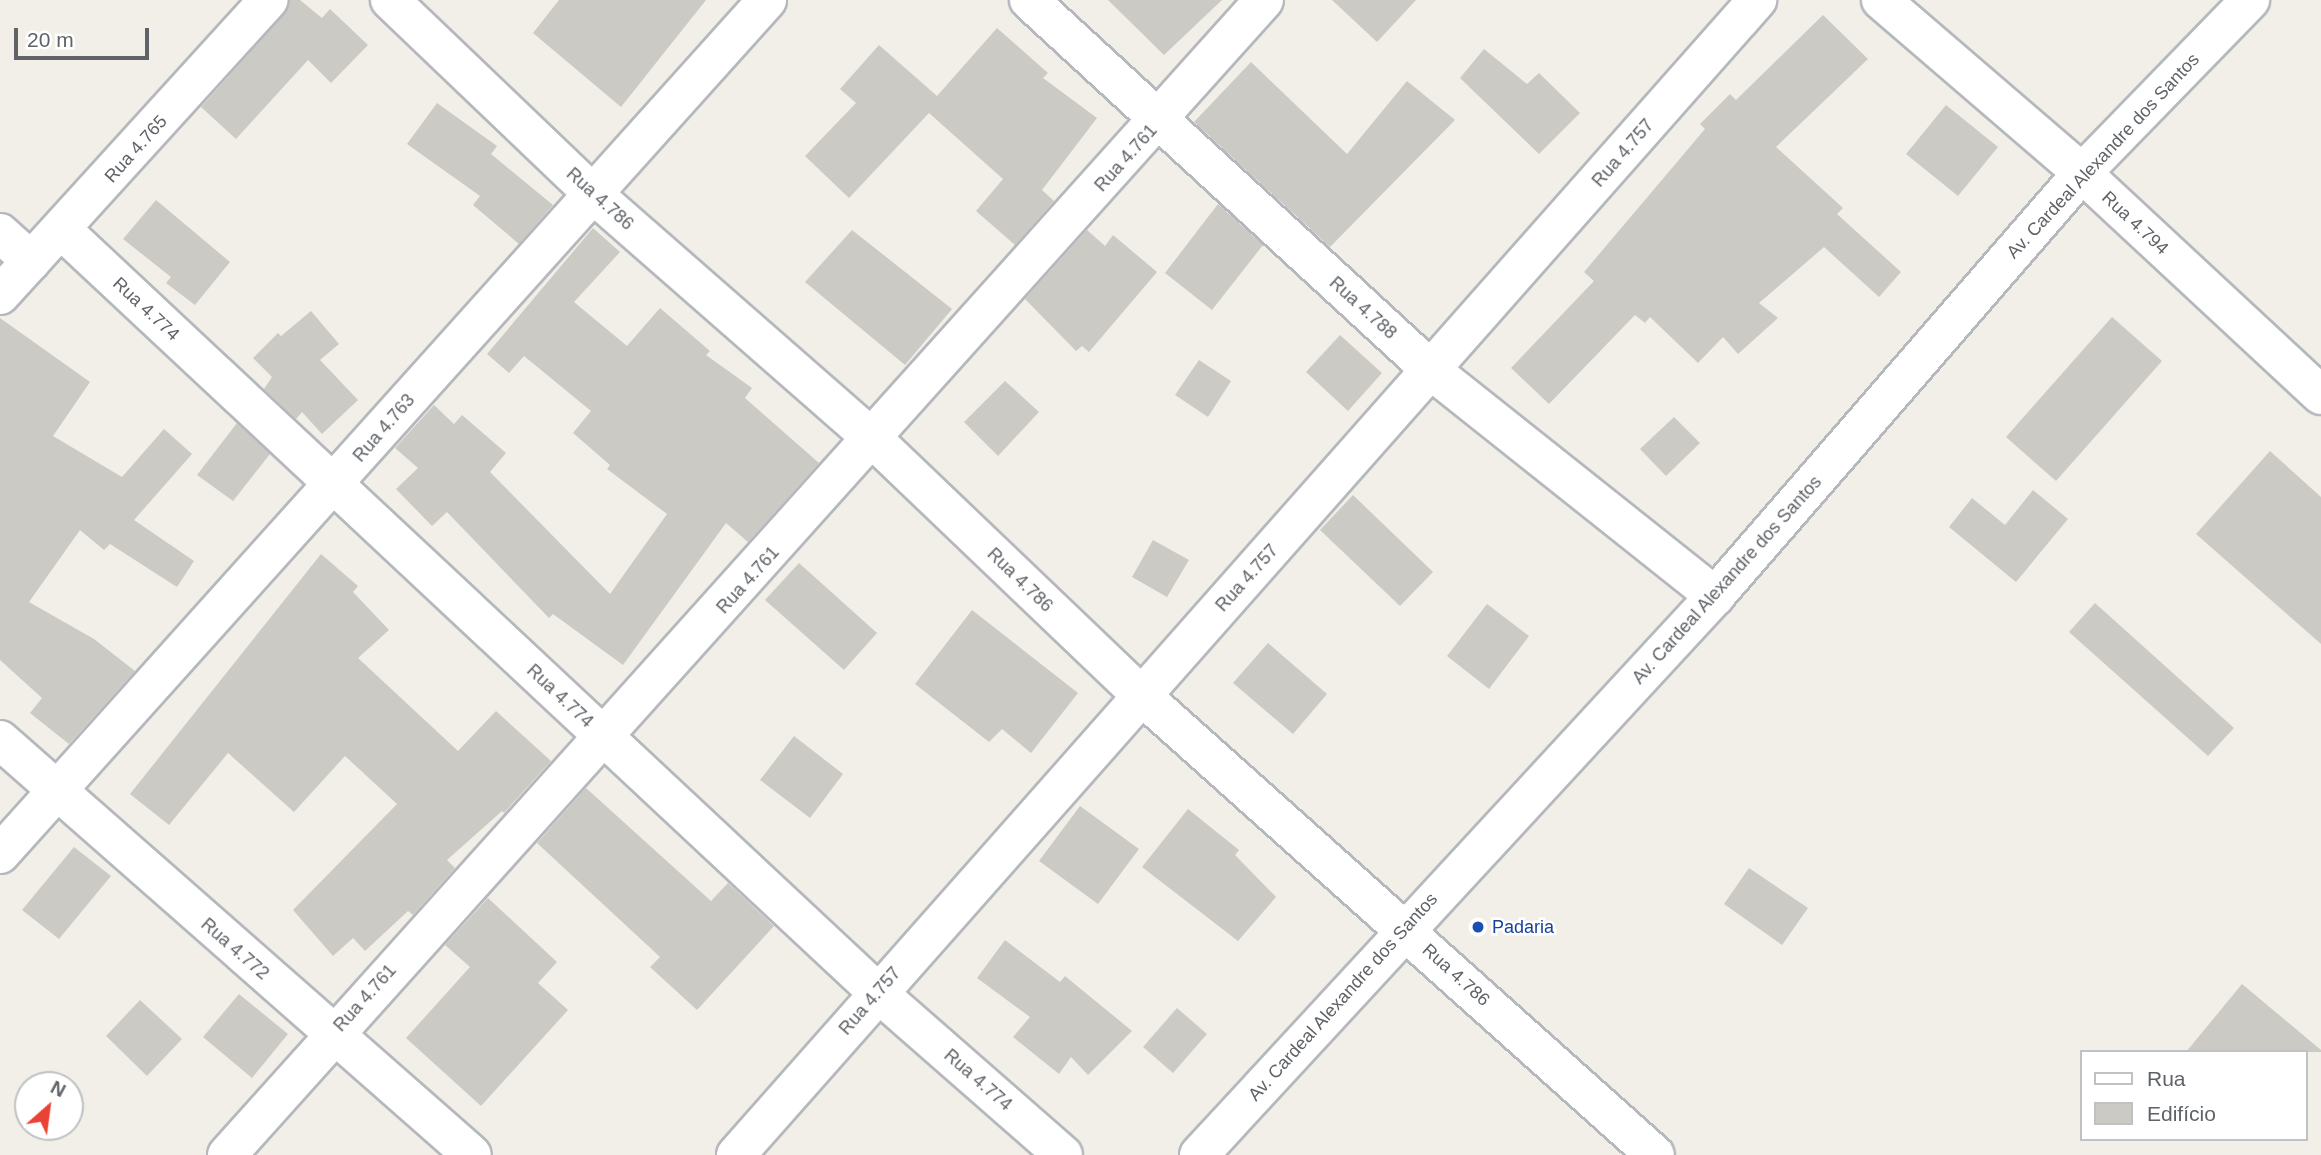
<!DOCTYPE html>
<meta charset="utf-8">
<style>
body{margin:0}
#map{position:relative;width:2321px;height:1155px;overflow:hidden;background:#f1efe8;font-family:Helvetica,sans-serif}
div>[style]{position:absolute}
.building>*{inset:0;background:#cccac5}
.roads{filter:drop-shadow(2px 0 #b5b8bc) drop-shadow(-2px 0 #b5b8bc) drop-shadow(0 2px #b5b8bc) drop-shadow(0 -2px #b5b8bc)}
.street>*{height:38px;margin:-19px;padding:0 19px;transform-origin:19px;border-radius:19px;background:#fff}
.secondary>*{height:38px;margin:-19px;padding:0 19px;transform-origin:19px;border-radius:19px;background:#fff}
.dots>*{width:19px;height:19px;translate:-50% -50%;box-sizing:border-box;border:4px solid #fff;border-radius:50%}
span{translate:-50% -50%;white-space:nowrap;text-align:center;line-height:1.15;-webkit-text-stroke:5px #fff;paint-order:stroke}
.street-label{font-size:18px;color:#5f6368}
.transit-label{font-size:18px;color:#164399}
.left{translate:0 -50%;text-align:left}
.legend{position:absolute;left:2080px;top:1050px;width:228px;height:91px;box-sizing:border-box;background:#fff;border:2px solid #bfc1c3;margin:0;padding:9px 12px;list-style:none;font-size:21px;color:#5f6368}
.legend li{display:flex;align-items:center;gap:14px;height:35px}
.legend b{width:35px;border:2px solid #bfc1c3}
.north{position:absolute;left:14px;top:1071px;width:70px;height:70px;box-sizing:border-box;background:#fff;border:2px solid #bfc1c3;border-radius:50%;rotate:28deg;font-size:19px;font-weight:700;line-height:28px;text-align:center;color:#5f6368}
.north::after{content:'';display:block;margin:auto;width:24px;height:32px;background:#ea4335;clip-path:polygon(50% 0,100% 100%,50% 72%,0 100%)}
.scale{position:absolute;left:14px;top:28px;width:135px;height:32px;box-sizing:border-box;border:4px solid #5f6368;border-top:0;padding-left:9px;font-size:21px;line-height:24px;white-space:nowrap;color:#5f6368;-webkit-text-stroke:5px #fff;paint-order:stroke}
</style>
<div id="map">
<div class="building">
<i style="clip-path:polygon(289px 0,300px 0,322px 18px,330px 9px,368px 45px,331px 83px,308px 60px,236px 139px,201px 107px,284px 15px)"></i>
<i style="clip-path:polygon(559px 0,706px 0,621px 107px,533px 33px)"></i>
<i style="clip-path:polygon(1108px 0,1222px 0,1164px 55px)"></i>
<i style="clip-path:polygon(1332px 0,1416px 0,1377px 42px)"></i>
<i style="clip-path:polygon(1823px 15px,1868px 59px,1776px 147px,1843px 208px,1837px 214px,1901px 272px,1879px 297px,1824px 247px,1759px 303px,1778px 318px,1738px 354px,1723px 337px,1698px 363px,1650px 317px,1645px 323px,1635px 315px,1549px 404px,1511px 368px,1594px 281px,1584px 272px,1705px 129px,1700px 124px,1730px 94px,1736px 100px)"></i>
<i style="clip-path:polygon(997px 28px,1048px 73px,1043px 78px,1097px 118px,1042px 190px,1054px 201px,1015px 245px,976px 211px,1003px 179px,929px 113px,849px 198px,805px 156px,856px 103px,840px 89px,879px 45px,937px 96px)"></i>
<i style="clip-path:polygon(1484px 49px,1527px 84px,1539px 73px,1580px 113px,1539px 154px,1460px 78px)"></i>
<i style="clip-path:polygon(1251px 62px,1347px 154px,1407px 81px,1455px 120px,1330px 247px,1194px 122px)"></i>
<i style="clip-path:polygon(437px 103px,497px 146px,491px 154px,553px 205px,519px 244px,473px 205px,480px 196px,407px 144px)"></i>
<i style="clip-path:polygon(1946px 105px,1998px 147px,1958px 196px,1906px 154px)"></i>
<i style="clip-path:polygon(156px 200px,230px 262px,195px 305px,166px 283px,171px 277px,123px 239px)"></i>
<i style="clip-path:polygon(1218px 204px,1263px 245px,1212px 310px,1165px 273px)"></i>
<i style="clip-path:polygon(593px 228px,620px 252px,574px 302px,627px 346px,660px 308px,710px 351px,706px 355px,752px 388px,745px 398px,819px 463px,748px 542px,726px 523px,623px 665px,553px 614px,549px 618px,447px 512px,432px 526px,396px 489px,418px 468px,395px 448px,434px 405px,454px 424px,462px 415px,506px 453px,490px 472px,610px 594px,667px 514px,607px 469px,610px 465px,573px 433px,591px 411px,524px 356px,509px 373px,487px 354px)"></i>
<i style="clip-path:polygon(852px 230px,952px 309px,905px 365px,805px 282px)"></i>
<i style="clip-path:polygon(1087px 230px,1105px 246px,1113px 235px,1157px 272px,1089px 352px,1082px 346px,1076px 351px,1025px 299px)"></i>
<i style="clip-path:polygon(311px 311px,339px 344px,320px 360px,358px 400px,322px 434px,302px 412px,296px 419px,264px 389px,272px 377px,253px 358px,278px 333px,281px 336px)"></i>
<i style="clip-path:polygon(2112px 317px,2162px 361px,2056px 481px,2006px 437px)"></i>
<i style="clip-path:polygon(0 318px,90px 382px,53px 436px,122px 477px,164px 429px,192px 454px,134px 520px,194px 561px,177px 587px,110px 544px,104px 550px,80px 530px,29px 602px,94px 639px,135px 671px,69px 744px,30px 713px,42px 698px,0 660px)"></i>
<i style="clip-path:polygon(1340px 335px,1382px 373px,1348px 411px,1306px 372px)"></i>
<i style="clip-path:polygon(1199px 360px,1231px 381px,1208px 417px,1175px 395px)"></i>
<i style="clip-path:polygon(1005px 381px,1039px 412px,998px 456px,964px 422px)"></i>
<i style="clip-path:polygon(1674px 417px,1700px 443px,1666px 476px,1640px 449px)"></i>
<i style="clip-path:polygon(237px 423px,270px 454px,233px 501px,197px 475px)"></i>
<i style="clip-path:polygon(2270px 451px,2321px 497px,2321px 644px,2196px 534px)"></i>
<i style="clip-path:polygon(2033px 490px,2068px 519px,2016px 582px,1949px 527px,1972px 498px,2005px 525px)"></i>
<i style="clip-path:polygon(1353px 495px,1433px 572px,1400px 606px,1320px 530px)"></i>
<i style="clip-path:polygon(1153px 540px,1189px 560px,1167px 597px,1132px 577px)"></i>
<i style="clip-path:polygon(321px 554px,358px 586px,353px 592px,389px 630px,358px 658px,458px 751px,496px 711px,551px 761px,504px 813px,502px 811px,447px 860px,455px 868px,413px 915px,408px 911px,365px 951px,353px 938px,333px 956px,293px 910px,397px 804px,345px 756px,294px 812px,228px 753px,169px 825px,130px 794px)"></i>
<i style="clip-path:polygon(799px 563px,877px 633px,844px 670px,765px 600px)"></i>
<i style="clip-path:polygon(2095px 603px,2234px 728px,2208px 756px,2069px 632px)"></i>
<i style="clip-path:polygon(1487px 604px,1529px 636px,1489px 689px,1447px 656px)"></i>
<i style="clip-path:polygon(972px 610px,1078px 693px,1031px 753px,1002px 729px,989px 742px,915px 684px)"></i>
<i style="clip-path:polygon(1268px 643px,1327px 694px,1293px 734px,1233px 683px)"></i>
<i style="clip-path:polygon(794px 736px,843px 774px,810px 818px,760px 780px)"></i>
<i style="clip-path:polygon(586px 788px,711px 901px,728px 883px,774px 926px,697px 1010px,650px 967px,660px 957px,537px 843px)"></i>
<i style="clip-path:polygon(1080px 806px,1139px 849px,1098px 904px,1039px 861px)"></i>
<i style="clip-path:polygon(1188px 809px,1239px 850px,1235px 855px,1276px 897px,1238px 941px,1142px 867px)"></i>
<i style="clip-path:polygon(74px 847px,111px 876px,59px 939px,22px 910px)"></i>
<i style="clip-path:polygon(1749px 868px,1808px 908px,1782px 945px,1724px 904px)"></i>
<i style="clip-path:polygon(488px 898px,557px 962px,538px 983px,568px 1010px,481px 1106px,406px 1038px,470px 967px,445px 945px)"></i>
<i style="clip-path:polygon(1005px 940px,1060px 982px,1065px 976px,1132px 1031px,1088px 1075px,1071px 1057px,1059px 1074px,1013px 1037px,1030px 1017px,977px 978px)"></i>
<i style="clip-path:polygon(2242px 984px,2321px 1050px,2321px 1052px,2186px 1052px)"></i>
<i style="clip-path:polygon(239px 994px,288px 1034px,252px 1078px,203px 1037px)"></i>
<i style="clip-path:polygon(140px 1000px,182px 1039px,147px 1076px,106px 1036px)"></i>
<i style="clip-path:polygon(1177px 1008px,1207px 1034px,1173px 1073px,1143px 1047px)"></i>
</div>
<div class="roads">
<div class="street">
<i style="left:390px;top:0;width:279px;rotate:43.7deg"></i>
<i style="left:592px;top:193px;width:373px;rotate:41.2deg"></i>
<i style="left:873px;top:439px;width:372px;rotate:43.7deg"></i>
<i style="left:1142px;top:696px;width:688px;rotate:41.82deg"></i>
<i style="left:1029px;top:0;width:548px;rotate:42.63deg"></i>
<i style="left:1432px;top:371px;width:362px;rotate:38.5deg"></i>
<i style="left:1881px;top:0;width:265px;rotate:40.7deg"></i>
<i style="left:2082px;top:173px;width:326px;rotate:42.9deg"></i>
<i style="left:63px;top:231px;width:1114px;rotate:43.07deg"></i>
<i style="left:877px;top:992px;width:247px;rotate:41.2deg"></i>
<i style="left:0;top:233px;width:42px;rotate:42.1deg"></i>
<i style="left:0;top:295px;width:399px;rotate:-47.7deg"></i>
<i style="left:0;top:740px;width:628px;rotate:41.32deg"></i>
<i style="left:0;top:854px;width:1148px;rotate:-48.07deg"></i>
<i style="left:227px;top:1155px;width:1552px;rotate:-48.08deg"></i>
<i style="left:736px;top:1155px;width:1542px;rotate:-48.52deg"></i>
</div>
<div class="secondary">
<i style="left:1199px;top:1155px;width:761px;rotate:-47.29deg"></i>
<i style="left:1715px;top:596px;width:560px;rotate:-49.05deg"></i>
<i style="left:2082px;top:173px;width:241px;rotate:-45.8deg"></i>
</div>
</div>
<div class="dots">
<i style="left:1478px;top:927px;background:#1a4fb4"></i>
</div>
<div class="street-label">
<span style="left:136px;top:149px;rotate:-48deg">Rua 4.765</span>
<span style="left:1623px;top:153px;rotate:-49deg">Rua 4.757</span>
<span style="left:2103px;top:156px;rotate:-47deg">Av. Cardeal Alexandre dos Santos</span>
<span style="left:1126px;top:158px;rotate:-48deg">Rua 4.761</span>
<span style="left:600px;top:199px;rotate:42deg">Rua 4.786</span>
<span style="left:2135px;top:223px;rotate:43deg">Rua 4.794</span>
<span style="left:1363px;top:308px;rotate:42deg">Rua 4.788</span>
<span style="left:146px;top:309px;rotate:43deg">Rua 4.774</span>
<span style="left:384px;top:428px;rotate:-49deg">Rua 4.763</span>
<span style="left:1247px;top:578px;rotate:-48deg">Rua 4.757</span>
<span style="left:748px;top:580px;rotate:-48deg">Rua 4.761</span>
<span style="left:1020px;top:580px;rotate:44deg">Rua 4.786</span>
<span style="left:1727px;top:580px;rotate:-48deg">Av. Cardeal Alexandre dos Santos</span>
<span style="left:560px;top:696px;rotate:43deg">Rua 4.774</span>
<span style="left:235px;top:949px;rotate:41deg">Rua 4.772</span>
<span style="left:1456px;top:975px;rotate:42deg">Rua 4.786</span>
<span style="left:1343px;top:997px;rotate:-48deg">Av. Cardeal Alexandre dos Santos</span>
<span style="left:365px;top:998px;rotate:-48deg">Rua 4.761</span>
<span style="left:870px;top:1001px;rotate:-49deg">Rua 4.757</span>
<span style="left:978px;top:1080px;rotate:41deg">Rua 4.774</span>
</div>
<div class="transit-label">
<span class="left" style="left:1492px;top:927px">Padaria</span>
</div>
<ul class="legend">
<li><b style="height:9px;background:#fff"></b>Rua</li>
<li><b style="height:19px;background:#cccac5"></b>Edifício</li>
</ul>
<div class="north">N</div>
<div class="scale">20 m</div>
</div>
